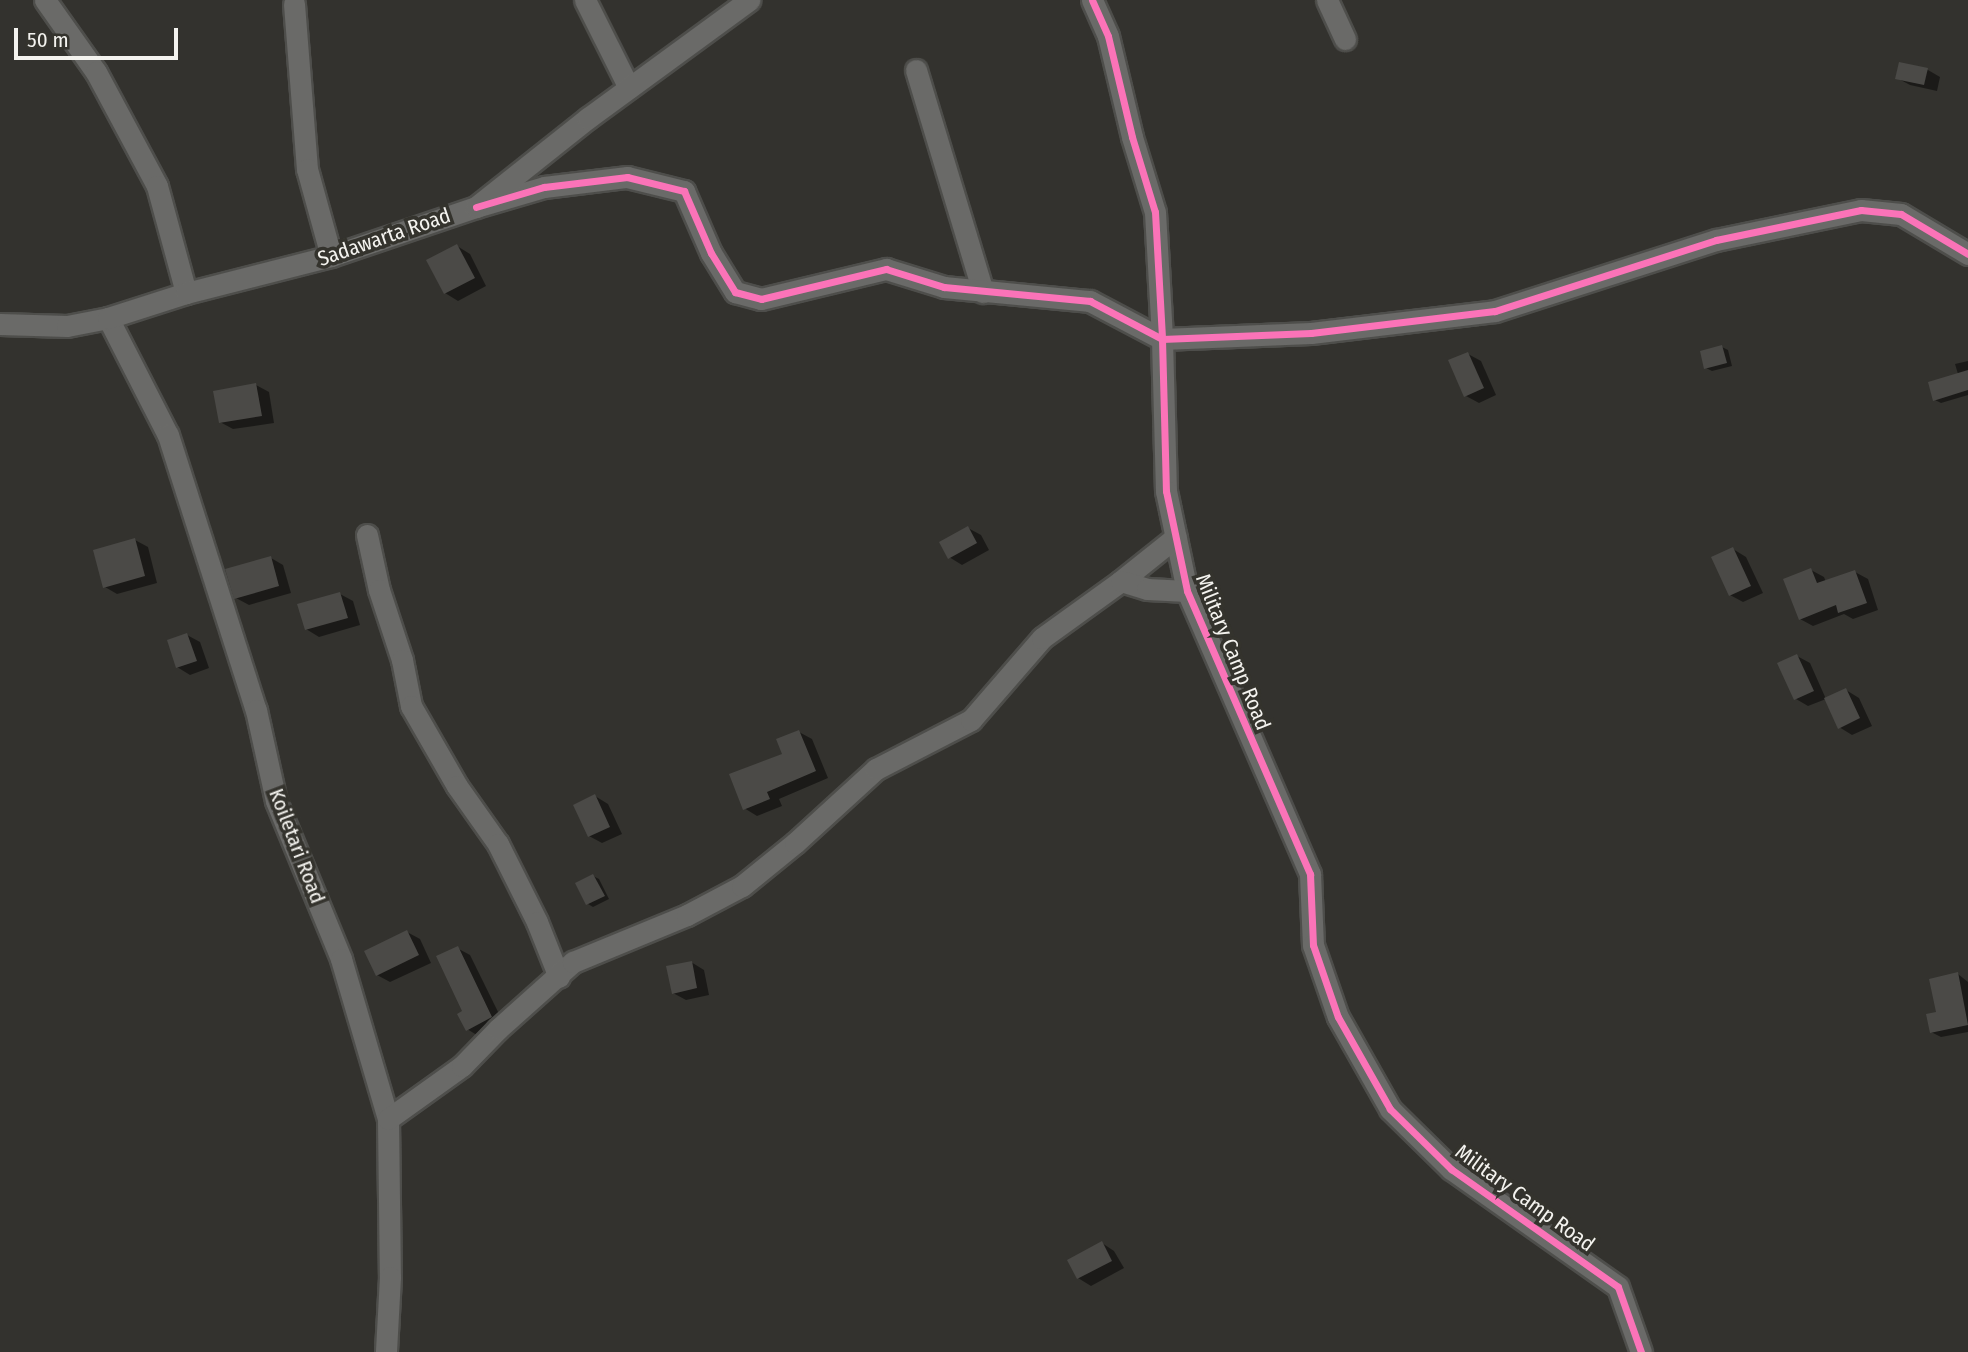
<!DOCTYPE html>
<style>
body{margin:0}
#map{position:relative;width:1968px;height:1352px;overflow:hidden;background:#33322e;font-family:"Fira Sans Condensed",sans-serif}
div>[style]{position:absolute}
.shadow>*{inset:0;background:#0007}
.building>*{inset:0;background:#4b4a47}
.roads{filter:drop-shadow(2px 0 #4e4e4b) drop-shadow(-2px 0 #4e4e4b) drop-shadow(0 2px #4e4e4b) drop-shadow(0 -2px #4e4e4b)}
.minor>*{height:21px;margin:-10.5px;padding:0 10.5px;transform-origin:10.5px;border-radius:10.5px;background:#6a6a68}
.cycleway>*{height:7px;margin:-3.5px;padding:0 3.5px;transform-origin:3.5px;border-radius:3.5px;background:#fb73b8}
span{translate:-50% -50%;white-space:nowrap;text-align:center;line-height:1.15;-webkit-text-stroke:7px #34332d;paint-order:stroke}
.street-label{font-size:21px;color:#f4f3ef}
.scale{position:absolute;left:14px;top:28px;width:164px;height:32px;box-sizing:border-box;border:4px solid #f4f3ef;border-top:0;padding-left:9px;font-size:21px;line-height:24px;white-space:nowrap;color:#f4f3ef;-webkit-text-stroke:5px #34332d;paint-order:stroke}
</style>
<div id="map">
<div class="shadow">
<i style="clip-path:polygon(1928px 70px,1940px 77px,1937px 91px,1910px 85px,1897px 78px)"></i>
<i style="clip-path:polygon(457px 246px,470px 254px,486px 286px,458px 301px,445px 293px)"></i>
<i style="clip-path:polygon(1722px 347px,1728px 350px,1732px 366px,1712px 371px,1706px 368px)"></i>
<i style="clip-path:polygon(1468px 354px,1481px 361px,1496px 395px,1479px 403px,1466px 396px)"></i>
<i style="clip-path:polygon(1968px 361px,1968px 395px,1941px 403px,1935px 400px,1958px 374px,1955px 364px)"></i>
<i style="clip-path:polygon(256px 385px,269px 392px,274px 423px,233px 429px,220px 422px)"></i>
<i style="clip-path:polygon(968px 528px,981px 535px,989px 550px,962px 565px,949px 557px)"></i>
<i style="clip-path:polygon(135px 540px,148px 547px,157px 583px,117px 594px,105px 587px)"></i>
<i style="clip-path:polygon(1733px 549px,1746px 557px,1763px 593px,1743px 602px,1730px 595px)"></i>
<i style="clip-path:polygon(271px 558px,283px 565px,291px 593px,249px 605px,236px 598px)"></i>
<i style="clip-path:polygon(1811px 570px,1824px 577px,1826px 582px,1855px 572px,1868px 579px,1878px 610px,1853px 619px,1844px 614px,1813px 626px,1800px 619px)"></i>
<i style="clip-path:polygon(340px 594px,353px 601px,360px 625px,319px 637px,306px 629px)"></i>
<i style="clip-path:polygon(187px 635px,200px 642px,209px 668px,190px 675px,177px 667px)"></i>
<i style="clip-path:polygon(1797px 656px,1810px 663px,1826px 699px,1846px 690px,1859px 698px,1872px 726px,1852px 735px,1839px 727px,1826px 699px,1808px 706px,1796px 699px)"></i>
<i style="clip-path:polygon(799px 732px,812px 739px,828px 778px,779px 799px,782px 806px,757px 816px,744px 808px)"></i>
<i style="clip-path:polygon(595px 796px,608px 804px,622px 834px,602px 843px,589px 836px)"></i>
<i style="clip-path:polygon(593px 876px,599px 879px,609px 899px,593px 907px,588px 904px)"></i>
<i style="clip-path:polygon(407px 932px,420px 939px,431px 963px,390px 982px,377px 975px)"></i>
<i style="clip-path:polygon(457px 948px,470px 955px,504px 1024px,480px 1037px,467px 1029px)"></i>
<i style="clip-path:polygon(691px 962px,704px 970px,709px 995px,686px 1000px,673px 993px)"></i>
<i style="clip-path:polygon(1958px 974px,1968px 982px,1968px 1032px,1941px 1037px,1931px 1032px)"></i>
<i style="clip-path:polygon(1102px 1243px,1114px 1251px,1124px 1268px,1091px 1286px,1078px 1278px)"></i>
</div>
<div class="building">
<i style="clip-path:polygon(1899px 62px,1928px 68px,1924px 85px,1895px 79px)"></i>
<i style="clip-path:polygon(457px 244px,475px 278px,444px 294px,426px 260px)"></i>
<i style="clip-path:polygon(1722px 345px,1727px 363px,1704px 369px,1700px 351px)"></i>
<i style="clip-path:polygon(1468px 352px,1484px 388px,1464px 397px,1448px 360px)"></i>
<i style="clip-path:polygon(1968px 370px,1968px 390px,1933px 401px,1928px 382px)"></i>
<i style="clip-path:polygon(256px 383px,262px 416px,219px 423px,213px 391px)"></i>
<i style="clip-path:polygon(968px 526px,977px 543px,948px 559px,939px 542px)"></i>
<i style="clip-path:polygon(135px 538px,145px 576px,103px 588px,93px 550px)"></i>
<i style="clip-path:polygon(1733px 547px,1751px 586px,1729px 596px,1711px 557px)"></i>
<i style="clip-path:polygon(271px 556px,279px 586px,234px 599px,225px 569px)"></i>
<i style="clip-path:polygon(1811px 568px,1817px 583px,1855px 570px,1867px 603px,1838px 613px,1836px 605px,1799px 620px,1783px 579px)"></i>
<i style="clip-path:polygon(340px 592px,348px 618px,305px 630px,297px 604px)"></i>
<i style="clip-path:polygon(187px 633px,197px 661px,176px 668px,167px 640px)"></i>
<i style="clip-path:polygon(1797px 654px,1814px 691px,1794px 700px,1777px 663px)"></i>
<i style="clip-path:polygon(1846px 688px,1860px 718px,1838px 729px,1824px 698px)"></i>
<i style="clip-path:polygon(799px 730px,816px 771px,767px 792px,770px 799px,743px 810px,729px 774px,782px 754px,776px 739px)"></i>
<i style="clip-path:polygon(595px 794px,610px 827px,588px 837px,573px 805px)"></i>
<i style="clip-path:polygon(593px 874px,605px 896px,586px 905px,575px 883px)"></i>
<i style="clip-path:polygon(407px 930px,419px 955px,376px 976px,364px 951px)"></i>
<i style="clip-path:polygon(458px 946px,492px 1017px,466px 1031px,457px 1014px,462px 1011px,436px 956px)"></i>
<i style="clip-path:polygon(692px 961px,697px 988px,672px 994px,666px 966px)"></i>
<i style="clip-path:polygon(1958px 972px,1968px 1025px,1930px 1033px,1926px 1014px,1936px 1012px,1929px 979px)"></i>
<i style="clip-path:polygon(1102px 1241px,1112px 1261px,1077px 1279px,1067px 1260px)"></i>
</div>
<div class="roads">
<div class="minor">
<i style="left:45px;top:0;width:88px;rotate:54.7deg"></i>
<i style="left:96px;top:72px;width:129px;rotate:61.8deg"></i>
<i style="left:157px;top:186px;width:111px;rotate:74.8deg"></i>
<i style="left:585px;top:0;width:98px;rotate:63.4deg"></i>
<i style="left:1092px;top:0;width:39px;rotate:66deg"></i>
<i style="left:1108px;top:36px;width:104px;rotate:76.6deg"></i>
<i style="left:1132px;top:137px;width:78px;rotate:73deg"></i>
<i style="left:1155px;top:212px;width:127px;rotate:86.8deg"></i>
<i style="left:1162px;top:339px;width:149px;rotate:-2.3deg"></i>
<i style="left:1311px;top:333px;width:185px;rotate:-6.8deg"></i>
<i style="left:1495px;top:311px;width:232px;rotate:-17.8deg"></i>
<i style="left:1716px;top:240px;width:148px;rotate:-11.7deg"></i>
<i style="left:1861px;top:210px;width:40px;rotate:5.7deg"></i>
<i style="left:1901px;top:214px;width:78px;rotate:30.8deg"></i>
<i style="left:1327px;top:0;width:43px;rotate:65.2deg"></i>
<i style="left:294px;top:4px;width:166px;rotate:85.5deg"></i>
<i style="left:307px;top:169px;width:90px;rotate:74.6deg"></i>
<i style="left:916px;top:70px;width:232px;rotate:73.2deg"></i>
<i style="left:476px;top:207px;width:71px;rotate:-16.4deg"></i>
<i style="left:544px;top:187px;width:84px;rotate:-6.9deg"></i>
<i style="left:627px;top:177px;width:59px;rotate:13.8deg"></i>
<i style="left:684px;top:191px;width:68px;rotate:66.5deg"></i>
<i style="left:711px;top:253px;width:46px;rotate:58.4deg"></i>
<i style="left:735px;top:292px;width:27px;rotate:15deg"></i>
<i style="left:761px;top:299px;width:129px;rotate:-13.5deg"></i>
<i style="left:886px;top:269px;width:61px;rotate:17.2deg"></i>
<i style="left:944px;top:287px;width:147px;rotate:5.5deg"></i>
<i style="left:1090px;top:301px;width:81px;rotate:27.8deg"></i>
<i style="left:1162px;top:339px;width:152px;rotate:88.5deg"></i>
<i style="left:1166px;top:491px;width:102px;rotate:78.1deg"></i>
<i style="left:1187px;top:591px;width:309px;rotate:66.5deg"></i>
<i style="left:1310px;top:874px;width:71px;rotate:87.6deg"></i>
<i style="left:1313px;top:945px;width:76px;rotate:70.9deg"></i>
<i style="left:1338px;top:1017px;width:106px;rotate:60.5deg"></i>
<i style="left:1390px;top:1109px;width:86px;rotate:44.5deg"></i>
<i style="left:1451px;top:1169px;width:204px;rotate:35.2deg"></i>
<i style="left:1618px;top:1287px;width:69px;rotate:70.5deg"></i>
<i style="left:108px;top:318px;width:131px;rotate:62.9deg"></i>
<i style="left:168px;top:435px;width:289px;rotate:72.3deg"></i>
<i style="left:256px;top:710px;width:93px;rotate:77.6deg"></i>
<i style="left:276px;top:801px;width:171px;rotate:67.6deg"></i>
<i style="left:341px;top:959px;width:167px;rotate:73.6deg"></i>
<i style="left:388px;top:1119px;width:158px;rotate:89.3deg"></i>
<i style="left:390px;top:1277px;width:75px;rotate:93.1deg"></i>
<i style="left:0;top:324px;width:67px;rotate:1.7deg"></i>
<i style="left:67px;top:326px;width:42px;rotate:-11deg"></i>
<i style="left:108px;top:318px;width:82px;rotate:-17.8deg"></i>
<i style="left:186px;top:293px;width:150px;rotate:-14.3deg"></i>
<i style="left:331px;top:256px;width:153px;rotate:-18.7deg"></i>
<i style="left:476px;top:207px;width:143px;rotate:-38.5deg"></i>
<i style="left:588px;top:118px;width:200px;rotate:-36.2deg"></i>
<i style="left:367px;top:535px;width:56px;rotate:77.7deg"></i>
<i style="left:379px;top:590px;width:74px;rotate:71.8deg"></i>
<i style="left:402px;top:660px;width:47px;rotate:78.9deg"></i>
<i style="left:411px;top:706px;width:92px;rotate:60.1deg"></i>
<i style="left:457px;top:786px;width:71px;rotate:54.7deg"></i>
<i style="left:498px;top:844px;width:87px;rotate:63.4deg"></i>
<i style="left:537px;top:922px;width:59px;rotate:68.2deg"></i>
<i style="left:1121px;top:581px;width:70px;rotate:-38.7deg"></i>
<i style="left:388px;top:1119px;width:91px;rotate:-35.6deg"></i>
<i style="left:462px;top:1066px;width:52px;rotate:-45.8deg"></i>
<i style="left:498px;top:1029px;width:101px;rotate:-41.8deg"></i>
<i style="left:573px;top:962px;width:123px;rotate:-22.4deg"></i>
<i style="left:687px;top:915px;width:62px;rotate:-27.8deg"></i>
<i style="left:742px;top:886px;width:68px;rotate:-39.1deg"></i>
<i style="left:795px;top:843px;width:110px;rotate:-42.4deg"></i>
<i style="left:876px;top:769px;width:107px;rotate:-27.3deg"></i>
<i style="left:971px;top:720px;width:108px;rotate:-49.1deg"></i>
<i style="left:1042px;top:638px;width:97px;rotate:-35.8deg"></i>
<i style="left:1121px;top:581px;width:27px;rotate:17deg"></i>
<i style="left:1147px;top:589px;width:40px;rotate:2.9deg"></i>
</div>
</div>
<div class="cycleway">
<i style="left:1092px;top:0;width:39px;rotate:66deg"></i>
<i style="left:1108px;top:36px;width:104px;rotate:76.6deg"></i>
<i style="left:1132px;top:137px;width:78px;rotate:73deg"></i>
<i style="left:1155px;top:212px;width:127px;rotate:86.8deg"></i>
<i style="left:1162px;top:339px;width:149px;rotate:-2.3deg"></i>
<i style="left:1311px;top:333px;width:185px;rotate:-6.8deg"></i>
<i style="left:1495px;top:311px;width:232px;rotate:-17.8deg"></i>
<i style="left:1716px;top:240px;width:148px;rotate:-11.7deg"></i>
<i style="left:1861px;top:210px;width:40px;rotate:5.7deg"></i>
<i style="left:1901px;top:214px;width:78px;rotate:30.8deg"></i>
<i style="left:476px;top:207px;width:71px;rotate:-16.4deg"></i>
<i style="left:544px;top:187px;width:84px;rotate:-6.9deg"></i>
<i style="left:627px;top:177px;width:59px;rotate:13.8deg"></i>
<i style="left:684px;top:191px;width:68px;rotate:66.5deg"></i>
<i style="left:711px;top:253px;width:46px;rotate:58.4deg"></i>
<i style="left:735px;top:292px;width:27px;rotate:15deg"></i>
<i style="left:761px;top:299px;width:129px;rotate:-13.5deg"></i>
<i style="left:886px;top:269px;width:61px;rotate:17.2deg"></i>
<i style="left:944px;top:287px;width:147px;rotate:5.5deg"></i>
<i style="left:1090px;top:301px;width:81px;rotate:27.8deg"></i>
<i style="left:1162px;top:339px;width:152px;rotate:88.5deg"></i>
<i style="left:1166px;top:491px;width:102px;rotate:78.1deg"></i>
<i style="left:1187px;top:591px;width:309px;rotate:66.5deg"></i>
<i style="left:1310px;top:874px;width:71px;rotate:87.6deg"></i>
<i style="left:1313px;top:945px;width:76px;rotate:70.9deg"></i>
<i style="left:1338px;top:1017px;width:106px;rotate:60.5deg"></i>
<i style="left:1390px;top:1109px;width:86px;rotate:44.5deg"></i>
<i style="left:1451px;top:1169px;width:204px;rotate:35.2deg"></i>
<i style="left:1618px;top:1287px;width:69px;rotate:70.5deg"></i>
</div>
<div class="street-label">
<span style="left:384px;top:237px;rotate:-19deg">Sadawarta Road</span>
<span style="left:1233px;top:652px;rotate:68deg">Military Camp Road</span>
<span style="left:297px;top:846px;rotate:69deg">Koiletari Road</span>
<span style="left:1525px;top:1198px;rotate:36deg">Military Camp Road</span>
</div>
<div class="scale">50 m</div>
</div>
